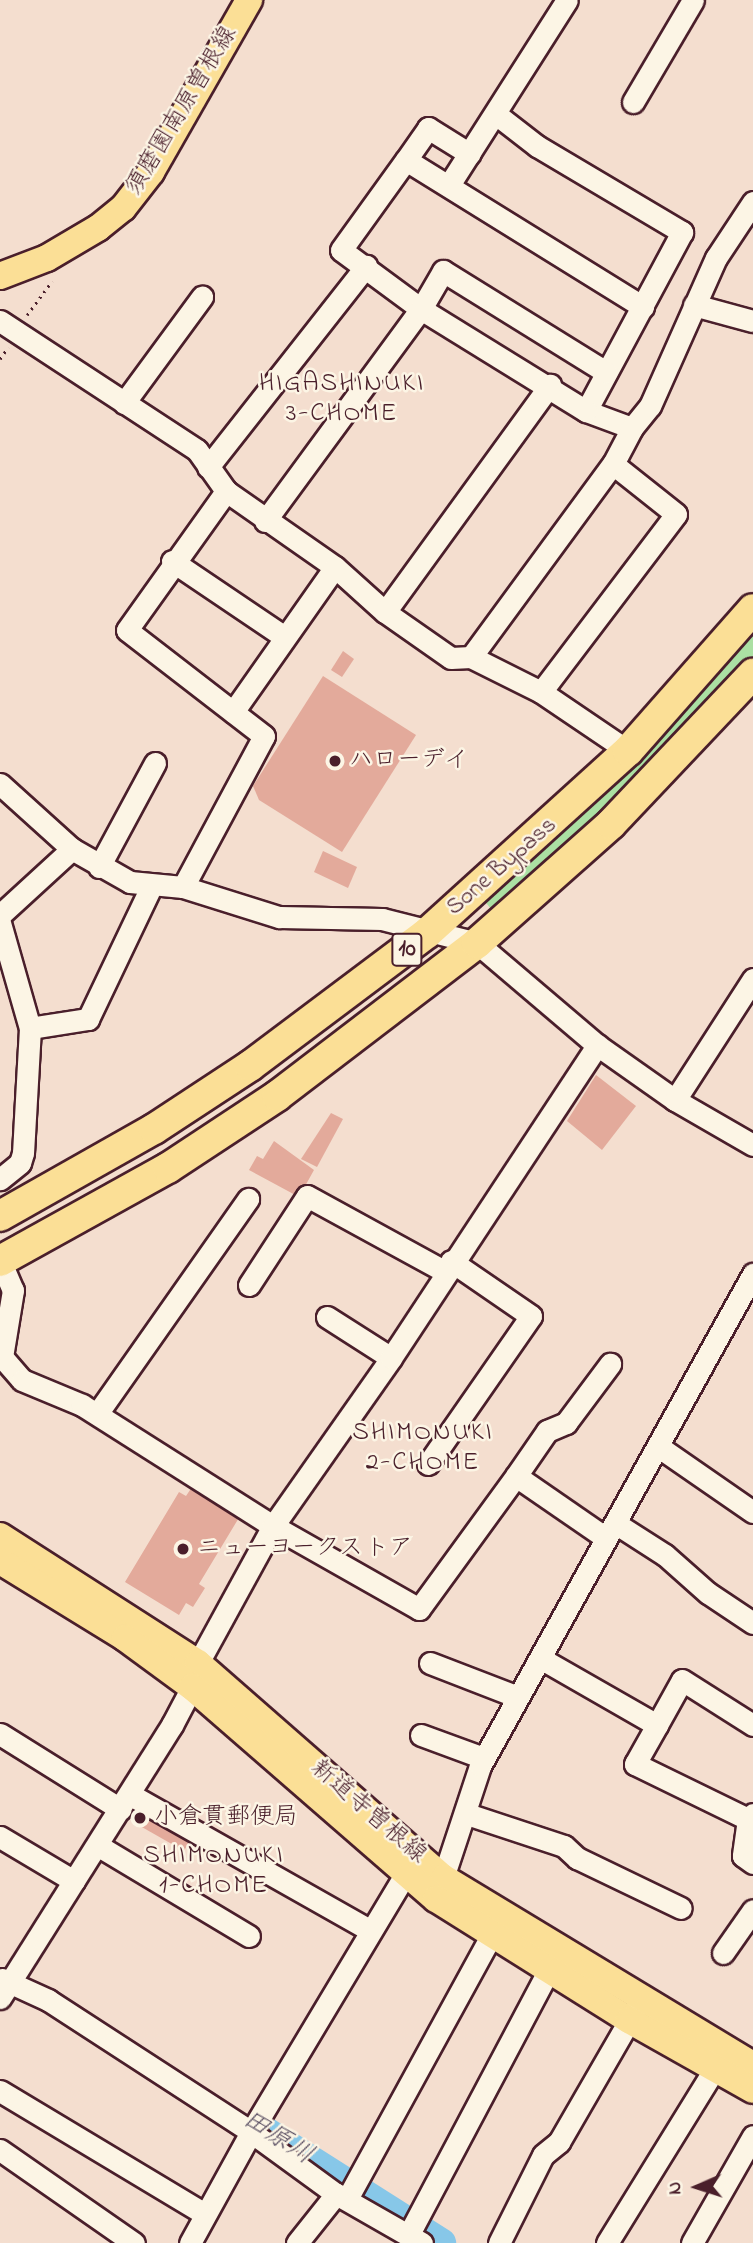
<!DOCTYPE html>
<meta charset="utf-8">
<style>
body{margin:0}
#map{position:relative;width:753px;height:2243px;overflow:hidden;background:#f4decf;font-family:"Indie Flower","Klee One",sans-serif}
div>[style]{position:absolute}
.green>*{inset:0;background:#abe0a3}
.river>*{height:30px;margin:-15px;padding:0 15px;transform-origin:15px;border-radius:15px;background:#87c7e8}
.building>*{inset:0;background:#e3aa9b}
.path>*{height:2.5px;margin-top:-1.25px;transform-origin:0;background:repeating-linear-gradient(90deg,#4a1f2b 0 2px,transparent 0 7px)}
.roads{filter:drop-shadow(2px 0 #4a1f2b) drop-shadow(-2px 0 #4a1f2b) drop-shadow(0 2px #4a1f2b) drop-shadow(0 -2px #4a1f2b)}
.minor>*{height:21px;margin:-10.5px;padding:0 10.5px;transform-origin:10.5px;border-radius:10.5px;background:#fcf5e5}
.major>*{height:26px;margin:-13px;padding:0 13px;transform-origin:13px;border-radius:13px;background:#fbdf96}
.highway>*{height:30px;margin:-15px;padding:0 15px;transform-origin:15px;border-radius:15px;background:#fbdf96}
.dots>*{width:19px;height:19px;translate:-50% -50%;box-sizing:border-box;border:4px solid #fcf5e5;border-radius:50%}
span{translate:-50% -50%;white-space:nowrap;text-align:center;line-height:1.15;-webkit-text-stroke:5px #fcf5e5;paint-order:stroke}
.shield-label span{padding:2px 5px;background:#fcf5e5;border:2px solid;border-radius:5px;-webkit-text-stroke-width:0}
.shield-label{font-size:23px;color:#4a1f2b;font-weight:700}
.street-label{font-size:24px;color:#4a1f2b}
.poi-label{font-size:24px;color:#4a1f2b}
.left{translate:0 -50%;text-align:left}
.neighbourhood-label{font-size:26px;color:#4a1f2b;letter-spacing:2px}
.water-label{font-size:26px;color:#5c5164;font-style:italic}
.north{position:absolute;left:662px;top:2152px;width:70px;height:70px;-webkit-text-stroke:5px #fcf5e5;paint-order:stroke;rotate:267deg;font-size:19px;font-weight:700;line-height:28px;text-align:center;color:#4a1f2b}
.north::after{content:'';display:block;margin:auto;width:24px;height:32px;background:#4a1f2b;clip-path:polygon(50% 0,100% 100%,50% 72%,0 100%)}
</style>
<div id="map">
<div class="green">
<i style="clip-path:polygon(753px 624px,753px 656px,728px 686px,567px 851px,540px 867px,491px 909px,483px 899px)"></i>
</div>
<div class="river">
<i style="left:258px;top:2127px;width:217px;rotate:32.4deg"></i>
</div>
<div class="building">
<i style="clip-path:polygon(343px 651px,354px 659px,342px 677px,331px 670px)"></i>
<i style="clip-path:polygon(323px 676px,416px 735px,342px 852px,259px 800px,253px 786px)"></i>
<i style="clip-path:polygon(323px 851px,357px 867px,348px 888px,314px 872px)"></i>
<i style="clip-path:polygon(596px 1075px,636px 1106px,602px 1150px,567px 1121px)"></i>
<i style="clip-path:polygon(331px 1113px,343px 1119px,317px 1167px,301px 1159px)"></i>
<i style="clip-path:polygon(274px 1141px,314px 1170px,299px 1197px,249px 1170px,257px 1156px,263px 1159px)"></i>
<i style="clip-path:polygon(192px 1487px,240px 1516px,199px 1584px,205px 1588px,193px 1607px,186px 1603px,179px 1615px,125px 1582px,179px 1492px,186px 1496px)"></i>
<i style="clip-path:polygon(139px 1811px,190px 1840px,184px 1851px,133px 1822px)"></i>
</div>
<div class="path">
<i style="left:27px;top:315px;width:42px;rotate:-53.7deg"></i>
<i style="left:0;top:359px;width:14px;rotate:-56deg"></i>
</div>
<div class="roads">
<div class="minor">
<i style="left:633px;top:102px;width:118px;rotate:-59.5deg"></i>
<i style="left:497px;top:115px;width:51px;rotate:37.8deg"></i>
<i style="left:537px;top:146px;width:169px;rotate:30.7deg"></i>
<i style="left:682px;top:232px;width:203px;rotate:118.2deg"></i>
<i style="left:406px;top:160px;width:39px;rotate:-55deg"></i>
<i style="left:428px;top:128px;width:49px;rotate:31.8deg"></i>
<i style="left:449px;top:185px;width:219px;rotate:-57.5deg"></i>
<i style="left:694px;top:305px;width:61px;rotate:15.2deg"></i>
<i style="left:0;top:321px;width:235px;rotate:33.2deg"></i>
<i style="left:197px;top:450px;width:50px;rotate:54.7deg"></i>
<i style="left:226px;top:491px;width:133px;rotate:34.9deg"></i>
<i style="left:335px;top:567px;width:67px;rotate:42deg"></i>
<i style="left:385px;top:612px;width:80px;rotate:34.9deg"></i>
<i style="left:451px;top:658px;width:20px;rotate:-3deg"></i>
<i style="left:471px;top:657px;width:78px;rotate:26.6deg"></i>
<i style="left:541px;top:692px;width:105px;rotate:34.1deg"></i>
<i style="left:124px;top:403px;width:132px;rotate:-53.7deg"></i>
<i style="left:632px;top:428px;width:49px;rotate:-159.7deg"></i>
<i style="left:586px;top:411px;width:194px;rotate:-148.3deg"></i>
<i style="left:421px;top:309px;width:99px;rotate:-143.6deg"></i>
<i style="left:341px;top:250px;width:111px;rotate:-54.2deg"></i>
<i style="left:406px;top:160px;width:279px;rotate:31.8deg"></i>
<i style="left:208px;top:467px;width:256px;rotate:-51.8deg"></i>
<i style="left:265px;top:521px;width:263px;rotate:-53.7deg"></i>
<i style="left:421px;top:309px;width:44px;rotate:-59.9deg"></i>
<i style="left:443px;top:271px;width:192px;rotate:31.8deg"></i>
<i style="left:172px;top:561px;width:134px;rotate:34deg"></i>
<i style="left:385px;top:612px;width:281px;rotate:-54deg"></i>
<i style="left:471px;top:657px;width:240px;rotate:-53.7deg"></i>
<i style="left:541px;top:692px;width:223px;rotate:-52.8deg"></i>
<i style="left:676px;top:514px;width:80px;rotate:-141.6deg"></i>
<i style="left:613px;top:464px;width:41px;rotate:-62.2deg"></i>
<i style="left:632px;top:428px;width:28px;rotate:-51deg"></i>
<i style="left:650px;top:406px;width:162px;rotate:-66deg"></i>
<i style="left:716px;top:258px;width:67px;rotate:-56.5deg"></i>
<i style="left:233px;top:712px;width:177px;rotate:-54.9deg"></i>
<i style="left:0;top:784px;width:97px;rotate:42.1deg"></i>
<i style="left:72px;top:849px;width:67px;rotate:29.6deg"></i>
<i style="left:130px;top:882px;width:53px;rotate:5.4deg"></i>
<i style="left:183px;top:887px;width:101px;rotate:17.4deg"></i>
<i style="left:279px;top:917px;width:103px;rotate:1.1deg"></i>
<i style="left:382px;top:919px;width:98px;rotate:14.2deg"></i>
<i style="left:477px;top:943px;width:157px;rotate:40.4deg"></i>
<i style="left:597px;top:1045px;width:95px;rotate:35.2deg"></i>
<i style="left:675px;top:1100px;width:90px;rotate:30deg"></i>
<i style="left:99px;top:867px;width:118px;rotate:-61.7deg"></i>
<i style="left:183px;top:887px;width:171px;rotate:-61.8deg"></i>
<i style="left:264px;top:736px;width:173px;rotate:-142.3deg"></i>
<i style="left:127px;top:630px;width:171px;rotate:-54.5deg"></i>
<i style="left:0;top:915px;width:98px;rotate:-42.5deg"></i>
<i style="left:0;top:923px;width:109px;rotate:74.1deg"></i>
<i style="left:30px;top:1028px;width:125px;rotate:93.2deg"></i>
<i style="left:23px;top:1153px;width:10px;rotate:107deg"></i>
<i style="left:20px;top:1163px;width:26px;rotate:141deg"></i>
<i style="left:30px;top:1028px;width:59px;rotate:-8.8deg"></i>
<i style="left:88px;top:1019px;width:148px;rotate:-64.5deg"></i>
<i style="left:675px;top:1100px;width:144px;rotate:-57.2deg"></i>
<i style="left:0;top:1260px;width:33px;rotate:67deg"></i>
<i style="left:13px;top:1290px;width:68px;rotate:99.3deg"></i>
<i style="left:2px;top:1357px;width:30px;rotate:49deg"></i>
<i style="left:22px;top:1380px;width:65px;rotate:22.6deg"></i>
<i style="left:82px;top:1405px;width:226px;rotate:32.4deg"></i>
<i style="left:273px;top:1526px;width:168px;rotate:29.6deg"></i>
<i style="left:419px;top:1609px;width:165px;rotate:-53.9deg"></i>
<i style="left:516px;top:1476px;width:109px;rotate:34.6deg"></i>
<i style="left:249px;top:1285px;width:106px;rotate:-56.9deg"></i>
<i style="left:307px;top:1196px;width:156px;rotate:28.7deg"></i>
<i style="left:327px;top:1317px;width:76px;rotate:32.6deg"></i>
<i style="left:97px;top:1414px;width:263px;rotate:-54.9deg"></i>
<i style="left:659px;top:1447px;width:114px;rotate:34.7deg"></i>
<i style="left:428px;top:1464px;width:180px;rotate:-55.2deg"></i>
<i style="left:531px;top:1316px;width:97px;rotate:-145.5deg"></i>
<i style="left:516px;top:1476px;width:55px;rotate:-55.4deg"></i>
<i style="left:547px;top:1431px;width:21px;rotate:-23deg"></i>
<i style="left:566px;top:1423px;width:74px;rotate:-53.3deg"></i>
<i style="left:615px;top:1523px;width:59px;rotate:32.6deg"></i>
<i style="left:665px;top:1555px;width:57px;rotate:41.5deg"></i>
<i style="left:708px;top:1593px;width:54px;rotate:33.7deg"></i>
<i style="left:540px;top:1658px;width:135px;rotate:29.8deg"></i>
<i style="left:657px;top:1725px;width:51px;rotate:-60.9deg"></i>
<i style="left:682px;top:1680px;width:84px;rotate:32.4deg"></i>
<i style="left:430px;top:1663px;width:94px;rotate:21.1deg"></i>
<i style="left:657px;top:1725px;width:45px;rotate:119.4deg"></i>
<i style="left:635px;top:1764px;width:126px;rotate:26deg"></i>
<i style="left:748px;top:1819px;width:7px;rotate:-45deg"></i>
<i style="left:0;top:1734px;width:142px;rotate:32deg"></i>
<i style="left:421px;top:1735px;width:67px;rotate:20.1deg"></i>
<i style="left:129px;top:1794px;width:276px;rotate:29.5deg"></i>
<i style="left:467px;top:1814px;width:102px;rotate:18.3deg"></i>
<i style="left:564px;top:1846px;width:18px;rotate:43deg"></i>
<i style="left:577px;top:1858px;width:115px;rotate:25.7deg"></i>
<i style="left:748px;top:1819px;width:37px;rotate:98deg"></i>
<i style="left:743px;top:1856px;width:12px;rotate:35deg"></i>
<i style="left:0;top:1837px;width:86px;rotate:30.7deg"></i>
<i style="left:97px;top:1845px;width:177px;rotate:30.9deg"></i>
<i style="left:439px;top:1890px;width:131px;rotate:-71.7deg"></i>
<i style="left:480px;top:1766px;width:563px;rotate:-60.98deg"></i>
<i style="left:723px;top:1953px;width:52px;rotate:-55.1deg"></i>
<i style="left:2px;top:1979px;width:51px;rotate:24.5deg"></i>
<i style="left:48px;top:2000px;width:242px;rotate:33deg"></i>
<i style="left:251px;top:2132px;width:105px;rotate:36.1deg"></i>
<i style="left:336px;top:2194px;width:99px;rotate:29.7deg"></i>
<i style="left:0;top:1998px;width:323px;rotate:-57.8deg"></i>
<i style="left:172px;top:1725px;width:43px;rotate:-62.2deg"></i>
<i style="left:192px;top:1687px;width:25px;rotate:-76deg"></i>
<i style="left:198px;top:1663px;width:156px;rotate:-61.3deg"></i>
<i style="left:273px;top:1526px;width:205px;rotate:-54.9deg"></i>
<i style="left:391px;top:1358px;width:375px;rotate:-56.6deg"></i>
<i style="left:0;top:2091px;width:239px;rotate:31deg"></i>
<i style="left:0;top:2150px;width:163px;rotate:34.8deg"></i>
<i style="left:347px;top:2199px;width:300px;rotate:-61.3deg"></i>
<i style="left:409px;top:2234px;width:299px;rotate:-62.1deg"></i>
<i style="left:190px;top:2243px;width:127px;rotate:-61.2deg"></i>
<i style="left:251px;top:2132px;width:302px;rotate:-59.1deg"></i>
<i style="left:297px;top:2243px;width:63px;rotate:-51.5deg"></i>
<i style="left:499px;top:2243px;width:98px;rotate:-63.4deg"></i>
<i style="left:543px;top:2155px;width:21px;rotate:-39deg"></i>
<i style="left:559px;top:2142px;width:156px;rotate:-60deg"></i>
<i style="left:607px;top:2243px;width:206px;rotate:-58.3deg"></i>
<i style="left:692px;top:2243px;width:123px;rotate:-60.3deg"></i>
</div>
<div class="major">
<i style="left:0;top:276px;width:50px;rotate:-21deg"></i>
<i style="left:47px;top:258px;width:59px;rotate:-30.5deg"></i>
<i style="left:98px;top:228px;width:32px;rotate:-39deg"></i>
<i style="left:123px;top:208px;width:46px;rotate:-52.1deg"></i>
<i style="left:151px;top:172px;width:198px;rotate:-60.3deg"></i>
<i style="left:0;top:1536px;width:235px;rotate:32.7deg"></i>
<i style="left:198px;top:1663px;width:327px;rotate:41.2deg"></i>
<i style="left:444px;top:1878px;width:361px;rotate:31.2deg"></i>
<i style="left:0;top:1561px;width:147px;rotate:31.6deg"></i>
<i style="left:125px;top:1638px;width:83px;rotate:36.2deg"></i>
<i style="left:192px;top:1687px;width:323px;rotate:41deg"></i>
<i style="left:436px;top:1899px;width:228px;rotate:32.1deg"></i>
<i style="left:629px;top:2020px;width:142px;rotate:29.4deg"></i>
</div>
<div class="highway">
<i style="left:0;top:1216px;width:177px;rotate:-29.5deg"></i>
<i style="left:154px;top:1129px;width:115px;rotate:-33.3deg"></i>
<i style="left:250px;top:1066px;width:221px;rotate:-36.9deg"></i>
<i style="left:427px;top:933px;width:271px;rotate:-42.2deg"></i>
<i style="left:628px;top:751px;width:189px;rotate:-48.6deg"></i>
<i style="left:0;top:1261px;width:192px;rotate:-29deg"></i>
<i style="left:168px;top:1168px;width:131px;rotate:-33.4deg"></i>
<i style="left:277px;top:1096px;width:252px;rotate:-37.4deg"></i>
<i style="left:477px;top:943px;width:179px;rotate:-41.6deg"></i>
<i style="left:611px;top:824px;width:207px;rotate:-46.6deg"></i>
</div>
</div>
<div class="dots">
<i style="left:335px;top:761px;background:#4a1f2b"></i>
<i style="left:183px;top:1549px;background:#4a1f2b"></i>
<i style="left:140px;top:1818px;background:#4a1f2b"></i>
</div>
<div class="shield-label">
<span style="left:407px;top:950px">10</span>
</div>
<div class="street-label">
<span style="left:182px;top:111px;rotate:-59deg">須磨園南原曽根線</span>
<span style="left:502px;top:867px;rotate:-41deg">Sone Bypass</span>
<span style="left:368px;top:1812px;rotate:41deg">新道寺曽根線</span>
</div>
<div class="poi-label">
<span class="left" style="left:349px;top:761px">ハローデイ</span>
<span class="left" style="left:197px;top:1549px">ニューヨークストア</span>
<span class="left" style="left:154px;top:1818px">小倉貫郵便局</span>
</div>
<div class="neighbourhood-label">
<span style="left:342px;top:400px">HIGASHINUKI<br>3-CHOME</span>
<span style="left:423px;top:1449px">SHIMONUKI<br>2-CHOME</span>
<span style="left:214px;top:1872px">SHIMONUKI<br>1-CHOME</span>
</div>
<div class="water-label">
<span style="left:277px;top:2139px;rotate:32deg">田原川</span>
</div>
<div class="north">N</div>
</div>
